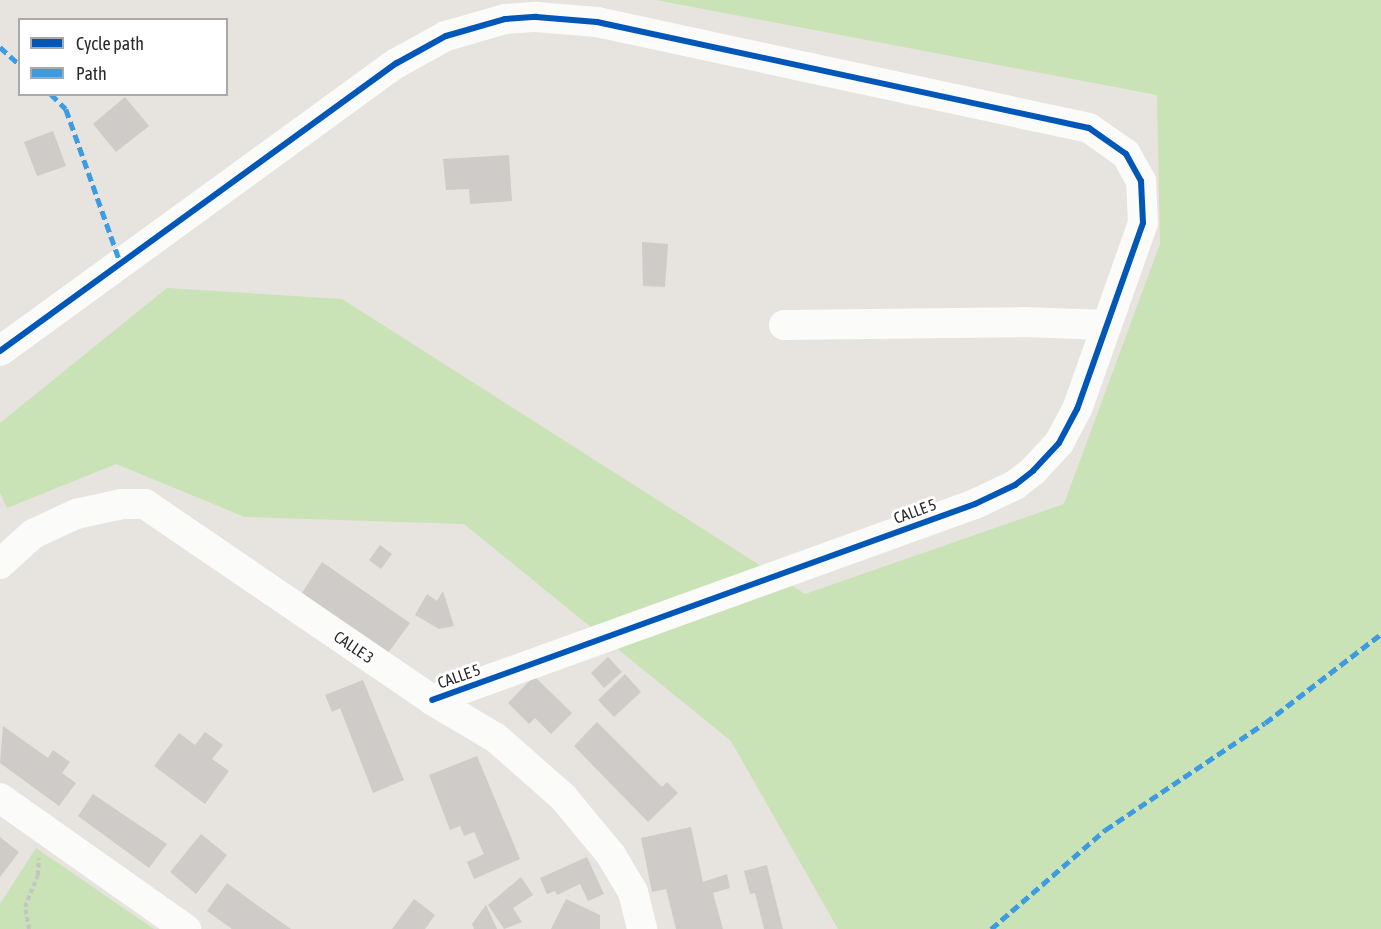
<!DOCTYPE html>
<style>
body{margin:0}
#map{position:relative;width:1381px;height:929px;overflow:hidden;background:#e7e3de;font-family:"Asap Condensed",sans-serif}
div>[style]{position:absolute}
.green>*{inset:0;background:#c9e2b6}
.building>*{inset:0;background:#cecbc8}
.path>*{height:4px;margin-top:-2px;transform-origin:0;background:repeating-linear-gradient(90deg,#c6c5c5 0 4.5px,transparent 0 7.5px)}
.minor>*{height:30px;margin:-15px;padding:0 15px;transform-origin:15px;border-radius:15px;background:#fbfbfa}
.quiet>*{height:4.5px;margin-top:-2.25px;transform-origin:0;background:repeating-linear-gradient(90deg,#3d9ce1 0 9px,transparent 0 13.5px)}
.cycleway>*{height:6px;margin:-3px;padding:0 3px;transform-origin:3px;border-radius:3px;background:#0057b8}
span{translate:-50% -50%;white-space:nowrap;text-align:center;line-height:1.15;-webkit-text-stroke:6px #fff;paint-order:stroke}
.street-label{font-size:16px;color:#292929}
.legend{position:absolute;left:18px;top:18px;width:210px;height:78px;box-sizing:border-box;background:#fff;border:2px solid #a9a9a9;margin:0;padding:8px 10px;list-style:none;font-size:18px;color:#292929}
.legend li{display:flex;align-items:center;gap:12px;height:30px}
.legend b{width:30px;border:2px solid #a9a9a9}
</style>
<div id="map">
<div class="green">
<i style="clip-path:polygon(656px 0,1381px 0,1381px 929px,838px 929px,731px 741px,464px 524px,245px 517px,116px 464px,7px 508px,0 493px,0 423px,167px 288px,342px 299px,805px 594px,1064px 504px,1160px 244px,1157px 95px)"></i>
<i style="clip-path:polygon(36px 848px,154px 929px,0 929px,0 904px)"></i>
</div>
<div class="building">
<i style="clip-path:polygon(125px 97px,149px 126px,116px 152px,93px 124px)"></i>
<i style="clip-path:polygon(53px 131px,66px 166px,37px 176px,24px 142px)"></i>
<i style="clip-path:polygon(509px 155px,512px 201px,470px 204px,469px 189px,446px 190px,443px 159px)"></i>
<i style="clip-path:polygon(642px 242px,668px 244px,665px 287px,643px 286px)"></i>
<i style="clip-path:polygon(380px 545px,392px 554px,381px 569px,369px 560px)"></i>
<i style="clip-path:polygon(322px 562px,410px 623px,388px 653px,302px 593px)"></i>
<i style="clip-path:polygon(443px 591px,454px 626px,439px 629px,415px 615px,427px 594px,437px 601px)"></i>
<i style="clip-path:polygon(608px 657px,622px 672px,604px 688px,591px 673px)"></i>
<i style="clip-path:polygon(625px 674px,641px 692px,614px 717px,598px 700px)"></i>
<i style="clip-path:polygon(534px 676px,572px 713px,551px 734px,535px 718px,529px 724px,508px 703px)"></i>
<i style="clip-path:polygon(363px 680px,404px 780px,373px 793px,340px 708px,332px 712px,325px 695px)"></i>
<i style="clip-path:polygon(597px 722px,662px 787px,667px 782px,678px 793px,648px 822px,574px 746px)"></i>
<i style="clip-path:polygon(3px 726px,48px 758px,53px 750px,70px 762px,62px 773px,76px 783px,59px 806px,0 763px)"></i>
<i style="clip-path:polygon(205px 732px,223px 745px,212px 759px,229px 771px,205px 804px,154px 766px,179px 733px,195px 745px)"></i>
<i style="clip-path:polygon(477px 756px,520px 859px,474px 879px,467px 862px,484px 854px,474px 832px,464px 836px,460px 826px,450px 830px,429px 775px)"></i>
<i style="clip-path:polygon(93px 794px,167px 844px,149px 868px,78px 816px)"></i>
<i style="clip-path:polygon(691px 827px,703px 882px,727px 874px,730px 888px,713px 893px,723px 929px,676px 929px,666px 889px,652px 892px,641px 838px)"></i>
<i style="clip-path:polygon(201px 834px,227px 855px,196px 894px,170px 872px)"></i>
<i style="clip-path:polygon(0 837px,19px 852px,0 877px)"></i>
<i style="clip-path:polygon(587px 857px,604px 894px,588px 901px,580px 884px,557px 895px,555px 891px,547px 894px,540px 878px)"></i>
<i style="clip-path:polygon(767px 865px,783px 929px,764px 929px,755px 893px,750px 894px,744px 871px)"></i>
<i style="clip-path:polygon(521px 877px,533px 895px,513px 908px,522px 922px,504px 929px,488px 905px)"></i>
<i style="clip-path:polygon(227px 883px,268px 913px,291px 929px,232px 929px,207px 911px)"></i>
<i style="clip-path:polygon(414px 899px,435px 915px,425px 929px,392px 929px)"></i>
<i style="clip-path:polygon(566px 899px,600px 915px,600px 929px,551px 929px)"></i>
<i style="clip-path:polygon(486px 905px,497px 929px,474px 929px,472px 924px)"></i>
</div>
<div class="path">
<i style="left:29px;top:929px;width:22px;rotate:-100deg"></i>
<i style="left:25px;top:907px;width:35px;rotate:-68deg"></i>
<i style="left:38px;top:875px;width:17px;rotate:-87deg"></i>
</div>
<div class="minor">
<i style="left:784px;top:325px;width:240px;rotate:-0.7deg"></i>
<i style="left:1024px;top:322px;width:83px;rotate:2.1deg"></i>
<i style="left:0;top:351px;width:490px;rotate:-36deg"></i>
<i style="left:397px;top:63px;width:56px;rotate:-28.9deg"></i>
<i style="left:446px;top:36px;width:61px;rotate:-16.1deg"></i>
<i style="left:505px;top:19px;width:31px;rotate:-4deg"></i>
<i style="left:536px;top:17px;width:61px;rotate:4.7deg"></i>
<i style="left:597px;top:22px;width:503px;rotate:12.16deg"></i>
<i style="left:1089px;top:128px;width:45px;rotate:35.1deg"></i>
<i style="left:1126px;top:154px;width:31px;rotate:61deg"></i>
<i style="left:1141px;top:181px;width:42px;rotate:87.3deg"></i>
<i style="left:1143px;top:223px;width:197px;rotate:109.5deg"></i>
<i style="left:1077px;top:409px;width:38px;rotate:118deg"></i>
<i style="left:1059px;top:443px;width:38px;rotate:133deg"></i>
<i style="left:1033px;top:471px;width:23px;rotate:142deg"></i>
<i style="left:1015px;top:485px;width:44px;rotate:154.6deg"></i>
<i style="left:975px;top:504px;width:577px;rotate:160.15deg"></i>
<i style="left:0;top:564px;width:45px;rotate:-42.3deg"></i>
<i style="left:33px;top:534px;width:47px;rotate:-24.9deg"></i>
<i style="left:76px;top:514px;width:47px;rotate:-12.3deg"></i>
<i style="left:122px;top:504px;width:23px"></i>
<i style="left:145px;top:504px;width:348px;rotate:34.3deg"></i>
<i style="left:432px;top:700px;width:74px;rotate:30.7deg"></i>
<i style="left:496px;top:738px;width:89px;rotate:41.4deg"></i>
<i style="left:563px;top:797px;width:75px;rotate:50.4deg"></i>
<i style="left:611px;top:855px;width:43px;rotate:59.3deg"></i>
<i style="left:633px;top:892px;width:38px;rotate:76deg"></i>
<i style="left:0;top:798px;width:228px;rotate:35.2deg"></i>
</div>
<div class="quiet">
<i style="left:0;top:47px;width:27px;rotate:42deg"></i>
<i style="left:51px;top:94px;width:21px;rotate:45deg"></i>
<i style="left:66px;top:109px;width:164px;rotate:70.5deg"></i>
<i style="left:991px;top:929px;width:151px;rotate:-41deg"></i>
<i style="left:1105px;top:830px;width:192px;rotate:-33.8deg"></i>
<i style="left:1265px;top:723px;width:146px;rotate:-37.5deg"></i>
</div>
<div class="cycleway">
<i style="left:0;top:351px;width:490px;rotate:-36deg"></i>
<i style="left:397px;top:63px;width:56px;rotate:-28.9deg"></i>
<i style="left:446px;top:36px;width:61px;rotate:-16.1deg"></i>
<i style="left:505px;top:19px;width:31px;rotate:-4deg"></i>
<i style="left:536px;top:17px;width:61px;rotate:4.7deg"></i>
<i style="left:597px;top:22px;width:503px;rotate:12.16deg"></i>
<i style="left:1089px;top:128px;width:45px;rotate:35.1deg"></i>
<i style="left:1126px;top:154px;width:31px;rotate:61deg"></i>
<i style="left:1141px;top:181px;width:42px;rotate:87.3deg"></i>
<i style="left:1143px;top:223px;width:197px;rotate:109.5deg"></i>
<i style="left:1077px;top:409px;width:38px;rotate:118deg"></i>
<i style="left:1059px;top:443px;width:38px;rotate:133deg"></i>
<i style="left:1033px;top:471px;width:23px;rotate:142deg"></i>
<i style="left:1015px;top:485px;width:44px;rotate:154.6deg"></i>
<i style="left:975px;top:504px;width:577px;rotate:160.15deg"></i>
</div>
<div class="street-label">
<span style="left:915px;top:511px;rotate:-20deg">CALLE 5</span>
<span style="left:354px;top:647px;rotate:34deg">CALLE 3</span>
<span style="left:459px;top:676px;rotate:-19deg">CALLE 5</span>
</div>
<ul class="legend">
<li><b style="height:8px;background:#0057b8"></b>Cycle path</li>
<li><b style="height:8px;background:#3d9ce1"></b>Path</li>
</ul>
</div>
